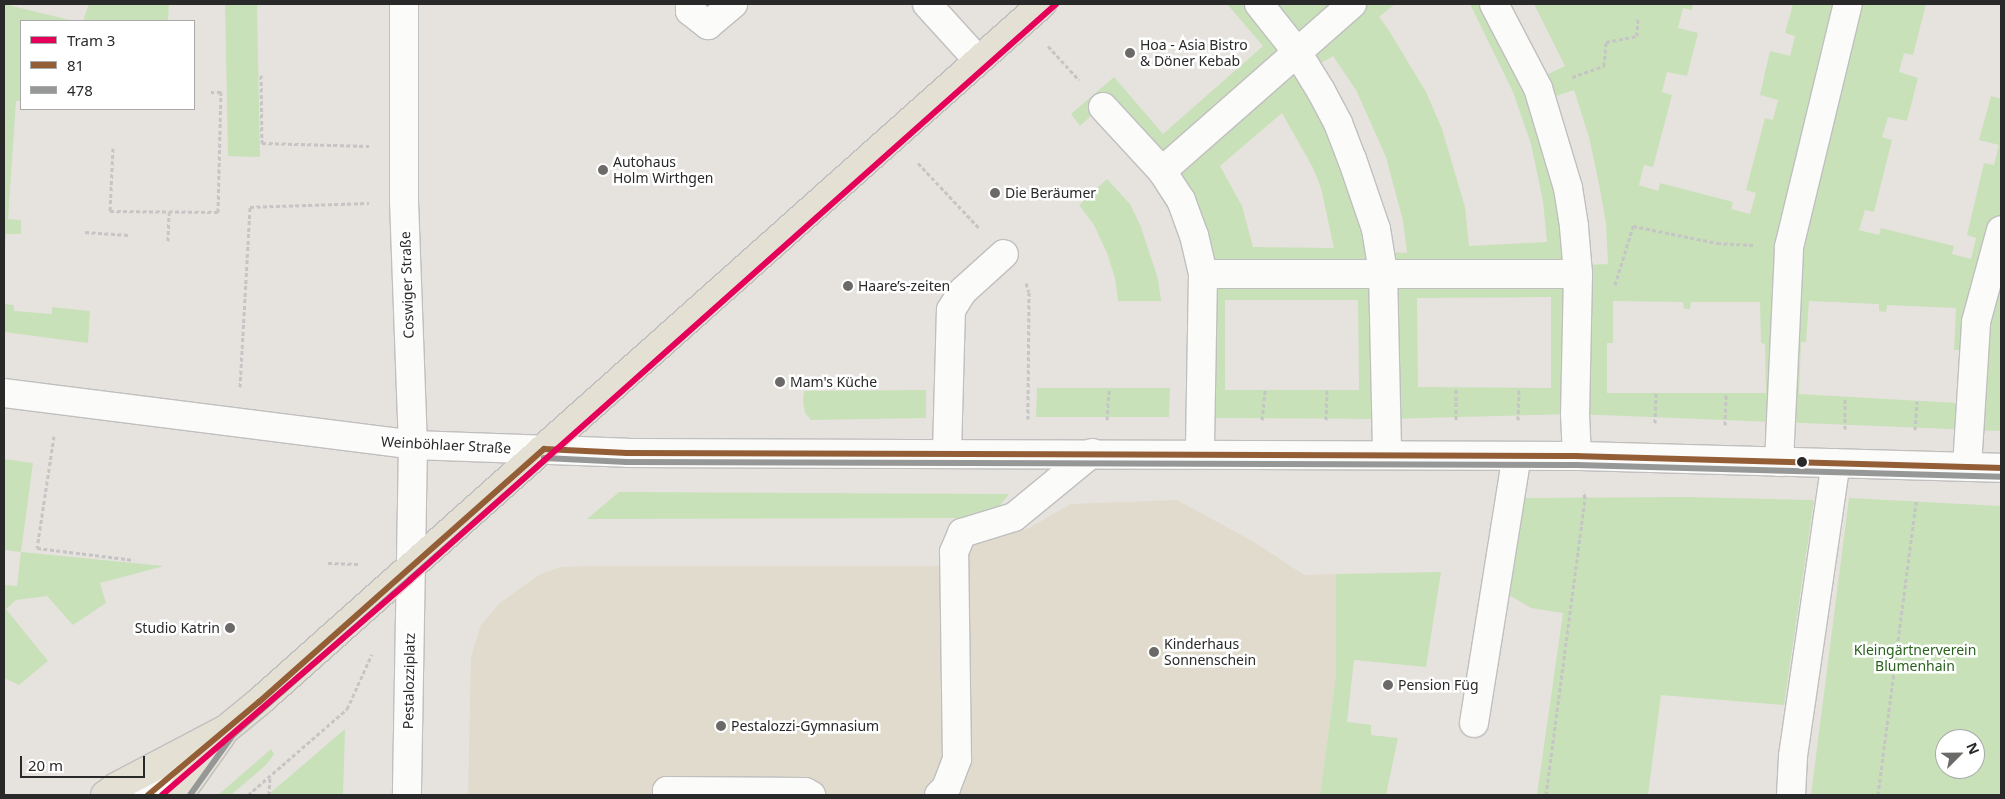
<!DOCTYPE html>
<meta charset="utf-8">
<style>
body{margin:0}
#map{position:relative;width:2005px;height:799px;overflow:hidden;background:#e6e3de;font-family:"Noto Sans",sans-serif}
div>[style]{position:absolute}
.education>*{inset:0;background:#e1dbcd}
.green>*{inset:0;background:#c8e1b9}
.path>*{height:3px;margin-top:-1.5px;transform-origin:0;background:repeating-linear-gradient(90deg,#c6c5c5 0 4px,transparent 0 6.5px)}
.roads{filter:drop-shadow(1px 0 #c0bfbf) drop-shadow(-1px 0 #c0bfbf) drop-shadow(0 1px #c0bfbf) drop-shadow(0 -1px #c0bfbf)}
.minor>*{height:28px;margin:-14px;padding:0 14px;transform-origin:14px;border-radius:14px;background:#fbfbfa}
.major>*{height:28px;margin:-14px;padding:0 14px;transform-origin:14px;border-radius:14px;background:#e4e1d4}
.bus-1>*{height:6px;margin:-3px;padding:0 3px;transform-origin:3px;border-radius:3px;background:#935e36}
.bus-2>*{height:6px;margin:-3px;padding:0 3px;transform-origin:3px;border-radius:3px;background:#969797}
.tram-1>*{height:6px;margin:-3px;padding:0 3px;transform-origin:3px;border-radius:3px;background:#e5005a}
.dots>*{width:14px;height:14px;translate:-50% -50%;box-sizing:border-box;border:2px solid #fff;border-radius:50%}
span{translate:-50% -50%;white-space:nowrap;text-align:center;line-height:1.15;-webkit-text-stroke:5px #fff;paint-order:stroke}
.poi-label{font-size:14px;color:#292929}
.left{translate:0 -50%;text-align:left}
.right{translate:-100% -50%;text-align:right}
.street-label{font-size:14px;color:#292929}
.park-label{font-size:14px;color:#29621d}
.frame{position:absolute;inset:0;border:5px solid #292929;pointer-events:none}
.legend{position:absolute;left:20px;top:20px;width:175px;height:90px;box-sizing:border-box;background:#fff;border:1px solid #a9a9a9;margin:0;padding:6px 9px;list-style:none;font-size:15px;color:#292929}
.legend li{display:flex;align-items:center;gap:10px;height:25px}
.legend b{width:25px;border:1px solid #a9a9a9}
.north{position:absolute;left:1935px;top:729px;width:50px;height:50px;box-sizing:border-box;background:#fff;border:1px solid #a9a9a9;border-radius:50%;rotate:67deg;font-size:14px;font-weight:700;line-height:20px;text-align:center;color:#292929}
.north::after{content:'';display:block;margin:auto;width:18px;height:22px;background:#6b6a68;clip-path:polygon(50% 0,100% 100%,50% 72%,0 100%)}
.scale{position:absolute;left:20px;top:756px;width:125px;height:22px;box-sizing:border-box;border:2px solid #292929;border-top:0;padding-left:6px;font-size:15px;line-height:18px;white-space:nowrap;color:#292929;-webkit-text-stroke:4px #fff;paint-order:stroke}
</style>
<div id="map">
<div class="education">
<i style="clip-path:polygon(1177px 500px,1254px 542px,1304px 575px,1336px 574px,1336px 675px,1320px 795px,468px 795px,471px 657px,481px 625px,500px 603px,539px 575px,560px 567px,591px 566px,969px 566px,969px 542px,1027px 529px,1071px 504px)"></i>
</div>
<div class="green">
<i style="clip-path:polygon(4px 4px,74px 21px,21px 21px,21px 101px,16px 101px,8px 219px,21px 220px,21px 234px,6px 234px,4px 259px)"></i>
<i style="clip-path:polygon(89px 4px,169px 4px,168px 21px,83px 21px)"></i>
<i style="clip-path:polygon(225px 4px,257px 4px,260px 157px,228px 156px)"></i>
<i style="clip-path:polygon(evenodd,1227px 4px,1395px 4px,1379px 17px,1388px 29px,1426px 92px,1442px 129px,1465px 207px,1469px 246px,1547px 242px,1543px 201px,1531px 144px,1513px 92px,1470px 4px,1511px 4px,1546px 75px,1565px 66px,1534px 4px,1693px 4px,1692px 10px,1683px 8px,1678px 28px,1698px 33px,1687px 76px,1667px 72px,1662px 92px,1672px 95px,1653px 167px,1644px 165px,1639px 185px,1658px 191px,1660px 183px,1733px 202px,1731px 209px,1750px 214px,1756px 193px,1746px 190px,1765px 118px,1773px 120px,1778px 100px,1760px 95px,1770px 51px,1790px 56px,1795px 36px,1785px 33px,1793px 4px,1926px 4px,1913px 55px,1904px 53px,1899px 72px,1918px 78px,1907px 121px,1888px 117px,1882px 137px,1892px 140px,1874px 212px,1865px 210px,1859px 230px,1879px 235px,1881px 228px,1954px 246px,1952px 254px,1971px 259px,1976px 238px,1967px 235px,1984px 163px,1994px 165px,1999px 145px,1979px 140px,1991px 96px,2001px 99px,2001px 431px,1575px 414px,1385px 419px,1210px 418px,1191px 301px,1188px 272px,1181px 240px,1169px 211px,1144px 170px,1094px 113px,1080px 126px,1071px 114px,1114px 77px,1163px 134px,1263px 46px,1227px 4px,1333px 56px,1356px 90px,1386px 157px,1403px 221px,1407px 253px,1388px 252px,1316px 66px,1333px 56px,1227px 4px,1574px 90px,1589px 137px,1599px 184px,1606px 223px,1608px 264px,1588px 265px,1567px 140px,1556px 96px,1574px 90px,1227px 4px,1282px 113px,1313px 168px,1321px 188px,1334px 248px,1253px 247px,1242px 206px,1220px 166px,1282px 113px,1227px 4px,1551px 297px,1551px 388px,1418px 387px,1417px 298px,1551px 297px,1227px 4px,1225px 300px,1358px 300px,1359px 390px,1225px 390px,1225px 300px,1227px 4px,1613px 301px,1683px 302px,1684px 309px,1690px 309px,1691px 302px,1760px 302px,1761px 343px,1765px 344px,1766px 393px,1607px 393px,1607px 343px,1613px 343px,1613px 301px,1227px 4px,1809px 301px,1879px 304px,1879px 311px,1886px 312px,1887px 305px,1956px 308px,1954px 350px,1960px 350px,1957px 403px,1799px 394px,1801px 342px,1806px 342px,1809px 301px)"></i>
<i style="clip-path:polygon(1107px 179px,1130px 204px,1141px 227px,1158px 279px,1161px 301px,1118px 301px,1115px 278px,1107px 253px,1094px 225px,1079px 205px)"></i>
<i style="clip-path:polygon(4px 304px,14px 305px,14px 311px,52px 314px,52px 307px,90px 311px,88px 343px,4px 332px)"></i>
<i style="clip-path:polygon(1037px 388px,1170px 388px,1169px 417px,1036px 417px)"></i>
<i style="clip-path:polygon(926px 390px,926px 418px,811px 420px,805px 413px,803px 401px,804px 391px)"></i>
<i style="clip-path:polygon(4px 459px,33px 463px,21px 552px,164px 566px,100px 583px,106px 603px,73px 625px,47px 596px,16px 600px,6px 609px,48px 661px,19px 685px,4px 678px,4px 585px,17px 586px,21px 552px,4px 550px)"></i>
<i style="clip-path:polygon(619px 492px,1009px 494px,997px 509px,966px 518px,587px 519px)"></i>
<i style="clip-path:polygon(1687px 497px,1814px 500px,1784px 705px,1661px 695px,1648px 795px,1537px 795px,1563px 613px,1531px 608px,1504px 592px,1523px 498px)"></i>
<i style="clip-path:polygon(evenodd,1849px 498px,2001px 506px,2001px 795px,1811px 795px,1849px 498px,1945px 739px,1975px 739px,1975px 769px,1945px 769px,1945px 739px)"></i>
<i style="clip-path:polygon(1441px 572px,1426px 667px,1354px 660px,1347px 722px,1371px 725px,1371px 735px,1398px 738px,1386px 795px,1320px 795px,1336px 675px,1336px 574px)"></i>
<i style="clip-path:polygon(345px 729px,343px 795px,268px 795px)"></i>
<i style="clip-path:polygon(271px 749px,274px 754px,267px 764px,231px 795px,218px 795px)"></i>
</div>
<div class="path">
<i style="left:1048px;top:46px;width:46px;rotate:47.6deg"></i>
<i style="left:261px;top:75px;width:68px;rotate:89.2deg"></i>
<i style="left:262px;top:143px;width:107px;rotate:1.6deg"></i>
<i style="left:1572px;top:77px;width:34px;rotate:-19deg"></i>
<i style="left:1604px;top:66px;width:24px;rotate:-85deg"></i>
<i style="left:1606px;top:42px;width:32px;rotate:-11deg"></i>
<i style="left:1637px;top:36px;width:18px;rotate:-87deg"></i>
<i style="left:113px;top:148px;width:63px;rotate:92.7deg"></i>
<i style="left:110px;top:211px;width:108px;rotate:0.5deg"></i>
<i style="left:218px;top:212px;width:120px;rotate:-88.6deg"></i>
<i style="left:221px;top:92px;width:10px;rotate:180deg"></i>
<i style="left:918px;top:163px;width:89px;rotate:46.8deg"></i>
<i style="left:85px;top:232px;width:43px;rotate:4deg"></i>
<i style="left:168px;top:241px;width:28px;rotate:-88deg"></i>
<i style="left:1026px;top:283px;width:9px;rotate:72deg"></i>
<i style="left:1029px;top:292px;width:127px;rotate:90.5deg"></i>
<i style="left:1615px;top:285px;width:62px;rotate:-73deg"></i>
<i style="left:1633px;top:226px;width:86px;rotate:11.4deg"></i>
<i style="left:1717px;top:243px;width:36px;rotate:3deg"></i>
<i style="left:240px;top:387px;width:180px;rotate:-86.8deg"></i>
<i style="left:250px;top:207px;width:119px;rotate:-1.9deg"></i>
<i style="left:1107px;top:420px;width:32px;rotate:-86deg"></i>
<i style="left:1262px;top:420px;width:30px;rotate:-84deg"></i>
<i style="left:1326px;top:420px;width:30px;rotate:-88deg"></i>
<i style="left:1456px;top:420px;width:32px;rotate:-90deg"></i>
<i style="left:1518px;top:420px;width:32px;rotate:-88deg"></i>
<i style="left:1655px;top:423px;width:30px;rotate:-88deg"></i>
<i style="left:1725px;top:425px;width:32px;rotate:-88deg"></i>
<i style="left:1845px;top:429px;width:32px;rotate:-90deg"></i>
<i style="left:1915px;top:430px;width:29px;rotate:-86deg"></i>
<i style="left:54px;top:436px;width:113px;rotate:98.6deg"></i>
<i style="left:37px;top:548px;width:98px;rotate:7.1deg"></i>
<i style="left:328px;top:563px;width:30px;rotate:2deg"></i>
<i style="left:248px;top:795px;width:131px;rotate:-41deg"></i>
<i style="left:347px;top:709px;width:60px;rotate:-65.6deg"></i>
<i style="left:269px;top:795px;width:19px;rotate:-87deg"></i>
<i style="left:1546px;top:795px;width:300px;rotate:-82.5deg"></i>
<i style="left:1585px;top:498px;width:7px;rotate:-106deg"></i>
<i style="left:1878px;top:795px;width:296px;rotate:-82.6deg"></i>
</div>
<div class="roads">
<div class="minor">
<i style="left:404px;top:4px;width:197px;rotate:90deg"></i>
<i style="left:404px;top:201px;width:244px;rotate:87.9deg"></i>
<i style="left:413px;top:445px;width:350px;rotate:91deg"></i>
<i style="left:690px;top:4px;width:7px;rotate:90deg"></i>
<i style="left:690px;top:11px;width:23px;rotate:38deg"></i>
<i style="left:708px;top:25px;width:33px;rotate:-40deg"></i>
<i style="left:927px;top:4px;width:76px;rotate:47.7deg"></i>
<i style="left:1259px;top:4px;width:61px;rotate:51.6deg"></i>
<i style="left:1297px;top:52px;width:46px;rotate:58.4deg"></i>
<i style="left:1321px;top:91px;width:36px;rotate:62deg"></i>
<i style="left:1338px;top:123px;width:39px;rotate:69deg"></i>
<i style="left:1352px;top:159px;width:74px;rotate:71.1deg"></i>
<i style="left:1376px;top:229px;width:44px;rotate:80.8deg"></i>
<i style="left:1383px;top:272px;width:183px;rotate:88.7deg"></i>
<i style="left:1494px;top:4px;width:95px;rotate:62.4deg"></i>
<i style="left:1538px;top:88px;width:104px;rotate:73.3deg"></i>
<i style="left:1568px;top:188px;width:39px;rotate:81deg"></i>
<i style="left:1574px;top:227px;width:47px;rotate:85.1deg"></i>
<i style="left:1578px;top:274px;width:140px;rotate:91.2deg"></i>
<i style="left:1575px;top:414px;width:42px;rotate:87.3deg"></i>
<i style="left:1103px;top:107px;width:87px;rotate:47.3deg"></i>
<i style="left:1162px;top:171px;width:35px;rotate:57deg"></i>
<i style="left:1181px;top:200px;width:37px;rotate:70deg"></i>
<i style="left:1194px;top:235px;width:40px;rotate:77deg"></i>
<i style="left:1203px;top:274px;width:180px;rotate:91deg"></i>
<i style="left:1162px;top:171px;width:253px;rotate:-41.3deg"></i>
<i style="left:1203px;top:274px;width:375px"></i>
<i style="left:4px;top:393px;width:412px;rotate:7.2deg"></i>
<i style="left:413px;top:445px;width:214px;rotate:2.1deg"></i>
<i style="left:627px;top:453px;width:950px;rotate:0.18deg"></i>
<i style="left:1577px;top:456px;width:424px;rotate:1.6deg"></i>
<i style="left:947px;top:452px;width:142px;rotate:-88.4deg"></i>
<i style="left:951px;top:310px;width:22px;rotate:-58deg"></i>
<i style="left:963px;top:291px;width:55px;rotate:-42.1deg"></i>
<i style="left:1779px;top:462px;width:215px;rotate:-87.3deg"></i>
<i style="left:1789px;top:247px;width:250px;rotate:-76.4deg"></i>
<i style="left:1967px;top:467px;width:145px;rotate:-86.4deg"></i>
<i style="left:1976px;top:322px;width:95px;rotate:-74.8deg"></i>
<i style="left:1474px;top:723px;width:270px;rotate:-80.9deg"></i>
<i style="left:148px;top:795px;width:76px;rotate:-40.2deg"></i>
<i style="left:667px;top:795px;width:4px;rotate:-90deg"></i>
<i style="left:667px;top:791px;width:138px;rotate:0.4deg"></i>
<i style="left:805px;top:792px;width:7px;rotate:27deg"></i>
<i style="left:939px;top:795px;width:10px;rotate:-45deg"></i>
<i style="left:946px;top:788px;width:31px;rotate:-69deg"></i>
<i style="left:957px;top:759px;width:207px;rotate:-90.8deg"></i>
<i style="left:954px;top:552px;width:21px;rotate:-67deg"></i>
<i style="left:962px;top:533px;width:54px;rotate:-17.1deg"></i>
<i style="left:1014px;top:517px;width:101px;rotate:-39.4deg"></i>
<i style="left:1791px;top:795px;width:39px;rotate:-87deg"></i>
<i style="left:1793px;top:756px;width:296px;rotate:-81.7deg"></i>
</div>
<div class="major">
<i style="left:105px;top:795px;width:14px;rotate:-36deg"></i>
<i style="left:116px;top:787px;width:124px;rotate:-27.8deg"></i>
<i style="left:226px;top:729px;width:43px;rotate:-39.3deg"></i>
<i style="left:259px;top:702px;width:1049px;rotate:-41.72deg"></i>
<i style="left:179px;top:795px;width:72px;rotate:-54.6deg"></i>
</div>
</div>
<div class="bus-1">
<i style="left:544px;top:449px;width:83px;rotate:2.8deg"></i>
<i style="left:627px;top:453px;width:950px;rotate:0.18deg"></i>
<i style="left:1577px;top:456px;width:424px;rotate:1.6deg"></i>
<i style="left:148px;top:795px;width:145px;rotate:-40deg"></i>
<i style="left:259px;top:702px;width:381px;rotate:-41.6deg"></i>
</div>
<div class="bus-2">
<i style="left:544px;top:458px;width:83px;rotate:2.8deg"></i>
<i style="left:627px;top:462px;width:950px;rotate:0.18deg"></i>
<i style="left:1577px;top:465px;width:424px;rotate:1.6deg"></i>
<i style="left:190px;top:795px;width:74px;rotate:-54.4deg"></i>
<i style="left:233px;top:735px;width:422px;rotate:-41.4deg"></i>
</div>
<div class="tram-1">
<i style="left:162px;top:795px;width:328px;rotate:-40.9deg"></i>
<i style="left:410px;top:580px;width:866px;rotate:-41.72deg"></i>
</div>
<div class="dots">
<i style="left:1130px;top:53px;background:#6b6a68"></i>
<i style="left:603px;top:170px;background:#6b6a68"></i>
<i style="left:995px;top:193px;background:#6b6a68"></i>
<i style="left:848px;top:286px;background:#6b6a68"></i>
<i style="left:780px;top:382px;background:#6b6a68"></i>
<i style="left:1802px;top:462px;background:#292929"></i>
<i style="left:230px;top:628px;background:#6b6a68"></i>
<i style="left:1154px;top:652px;background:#6b6a68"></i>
<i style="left:1388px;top:685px;background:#6b6a68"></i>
<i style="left:721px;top:726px;background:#6b6a68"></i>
</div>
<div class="poi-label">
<span class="left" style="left:1140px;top:53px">Hoa - Asia Bistro<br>&amp; Döner Kebab</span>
<span class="left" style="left:613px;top:170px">Autohaus<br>Holm Wirthgen</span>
<span class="left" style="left:1005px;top:193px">Die Beräumer</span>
<span class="left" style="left:858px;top:286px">Haare’s-zeiten</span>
<span class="left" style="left:790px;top:382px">Mam's Küche</span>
<span class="right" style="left:220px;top:628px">Studio Katrin</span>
<span class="left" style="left:1164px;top:652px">Kinderhaus<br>Sonnenschein</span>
<span class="left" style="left:1398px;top:685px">Pension Füg</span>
<span class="left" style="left:731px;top:726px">Pestalozzi-Gymnasium</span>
</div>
<div class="street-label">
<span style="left:407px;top:285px;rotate:-92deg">Coswiger Straße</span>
<span style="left:446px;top:445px;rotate:3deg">Weinböhlaer Straße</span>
<span style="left:409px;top:681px;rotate:-89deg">Pestalozziplatz</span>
</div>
<div class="park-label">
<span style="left:1915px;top:658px">Kleingärtnerverein<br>Blumenhain</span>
</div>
<div class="frame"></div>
<ul class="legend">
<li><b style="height:6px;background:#e5005a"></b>Tram 3</li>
<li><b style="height:6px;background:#935e36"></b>81</li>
<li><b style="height:6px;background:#969797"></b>478</li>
</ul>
<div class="north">N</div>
<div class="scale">20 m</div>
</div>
